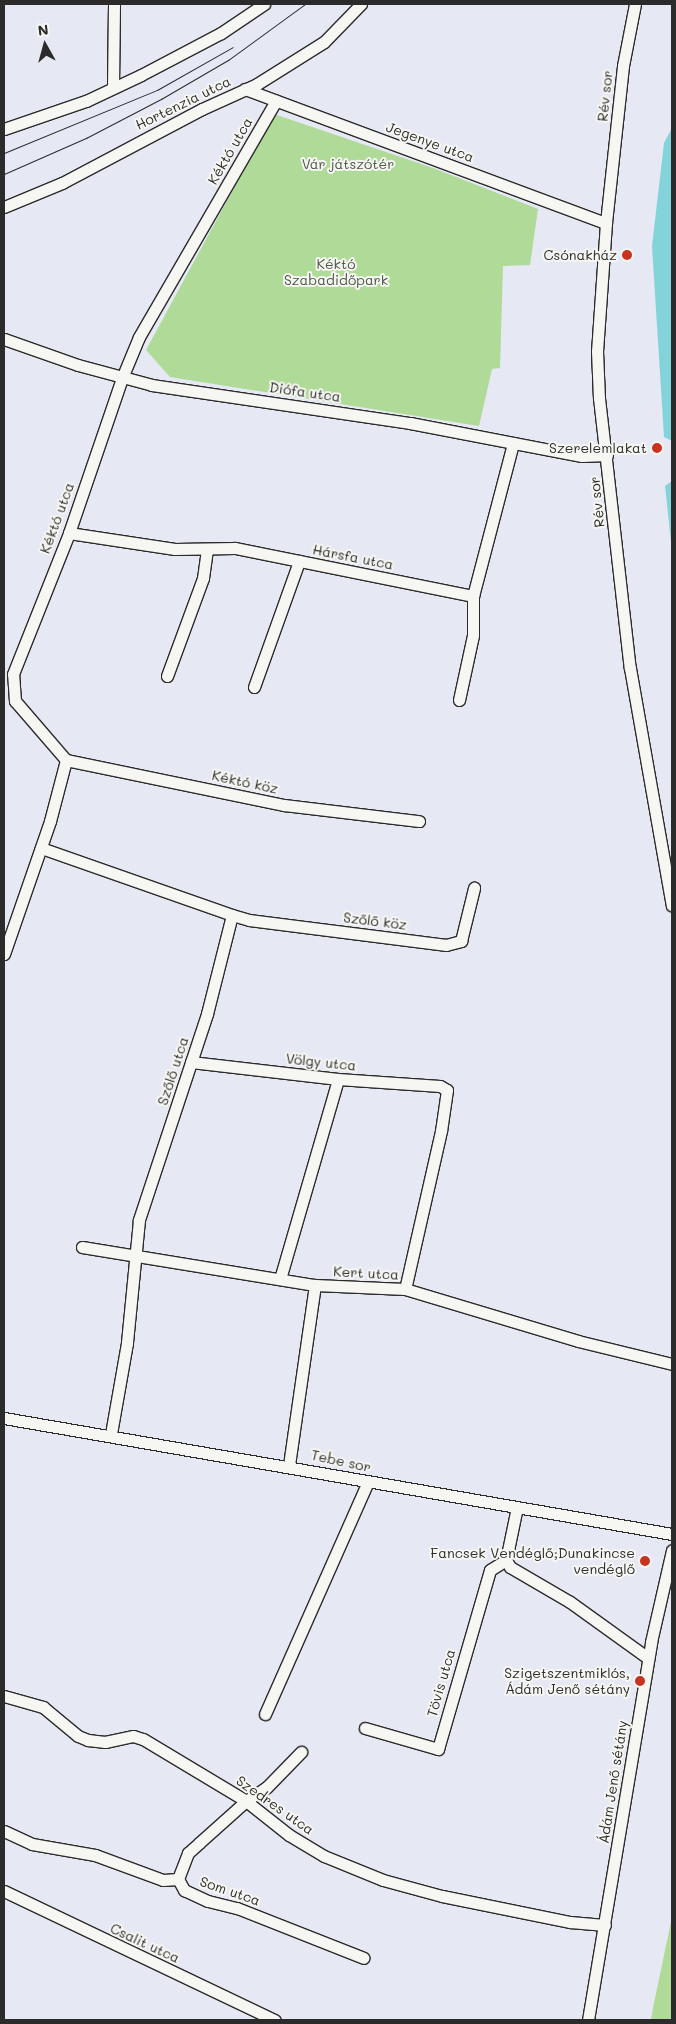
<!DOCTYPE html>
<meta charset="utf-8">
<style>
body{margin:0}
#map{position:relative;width:676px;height:2024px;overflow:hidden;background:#e6e8f4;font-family:Mali,sans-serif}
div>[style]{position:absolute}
.green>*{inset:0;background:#afda98}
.water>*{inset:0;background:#83d4da}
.roads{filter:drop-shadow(1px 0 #2b2b2b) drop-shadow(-1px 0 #2b2b2b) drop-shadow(0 1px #2b2b2b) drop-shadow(0 -1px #2b2b2b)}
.minor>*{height:11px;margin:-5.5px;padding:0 5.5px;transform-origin:5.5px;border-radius:5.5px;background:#f6f6f2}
.tram>*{height:1px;margin:-0.5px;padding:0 0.5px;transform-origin:0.5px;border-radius:0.5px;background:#2b2b2b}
.dots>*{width:14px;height:14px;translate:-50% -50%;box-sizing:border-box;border:2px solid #f6f6f2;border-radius:50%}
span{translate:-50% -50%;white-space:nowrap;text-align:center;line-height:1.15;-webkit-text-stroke:4px #f6f6f2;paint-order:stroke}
.street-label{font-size:14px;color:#2b2b2b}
.park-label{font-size:14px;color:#4c5746}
.poi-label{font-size:14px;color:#2b2b2b}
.right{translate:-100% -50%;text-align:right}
.frame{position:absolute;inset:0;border:5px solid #2b2b2b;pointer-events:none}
.north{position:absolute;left:20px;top:20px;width:50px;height:50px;-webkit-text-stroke:4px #f6f6f2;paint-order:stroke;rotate:353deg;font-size:14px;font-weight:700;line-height:20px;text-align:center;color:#2b2b2b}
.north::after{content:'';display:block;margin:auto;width:18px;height:22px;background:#2b2b2b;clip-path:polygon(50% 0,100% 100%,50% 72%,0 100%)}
</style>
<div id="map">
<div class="green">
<i style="clip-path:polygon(274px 114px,433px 168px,538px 209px,530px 265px,503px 266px,500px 368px,492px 369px,479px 426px,170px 377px,146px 350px)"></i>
<i style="clip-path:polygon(672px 1917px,672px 2020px,651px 2020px,653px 2008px)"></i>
</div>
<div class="water">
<i style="clip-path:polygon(672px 128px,672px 441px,664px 437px,652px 246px,664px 143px)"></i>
<i style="clip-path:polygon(672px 481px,672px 551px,665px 486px)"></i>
</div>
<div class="roads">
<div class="minor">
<i style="left:635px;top:4px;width:63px;rotate:101deg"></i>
<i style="left:623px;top:66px;width:158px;rotate:96.2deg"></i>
<i style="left:606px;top:223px;width:128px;rotate:94deg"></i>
<i style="left:597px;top:351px;width:47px;rotate:87.6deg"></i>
<i style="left:599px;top:398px;width:272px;rotate:83.5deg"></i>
<i style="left:630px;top:668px;width:241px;rotate:80deg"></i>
<i style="left:113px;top:87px;width:83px;rotate:-89.3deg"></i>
<i style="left:245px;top:89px;width:385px;rotate:20.4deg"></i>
<i style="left:4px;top:129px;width:87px;rotate:-18.9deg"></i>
<i style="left:86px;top:101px;width:61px;rotate:-25.3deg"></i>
<i style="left:141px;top:75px;width:90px;rotate:-27.7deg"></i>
<i style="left:221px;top:33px;width:52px;rotate:-34deg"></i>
<i style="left:4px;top:207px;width:63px;rotate:-22.5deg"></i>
<i style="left:62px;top:183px;width:158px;rotate:-27.9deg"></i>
<i style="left:202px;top:109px;width:60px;rotate:-24.4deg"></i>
<i style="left:257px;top:84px;width:79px;rotate:-32.1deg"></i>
<i style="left:324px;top:42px;width:53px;rotate:-45.8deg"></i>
<i style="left:4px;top:339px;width:78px;rotate:19.4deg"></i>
<i style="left:78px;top:365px;width:77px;rotate:15.1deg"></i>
<i style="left:152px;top:385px;width:261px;rotate:8.4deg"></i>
<i style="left:410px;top:423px;width:175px;rotate:10.9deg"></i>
<i style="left:582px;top:456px;width:25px;rotate:-2deg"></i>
<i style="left:69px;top:533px;width:107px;rotate:8.6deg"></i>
<i style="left:175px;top:549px;width:60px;rotate:-1deg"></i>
<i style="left:235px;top:548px;width:243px;rotate:11.4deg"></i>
<i style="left:473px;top:596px;width:158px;rotate:-75.3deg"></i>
<i style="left:167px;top:676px;width:104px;rotate:-69.8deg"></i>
<i style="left:203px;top:578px;width:28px;rotate:-82deg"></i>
<i style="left:254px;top:687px;width:134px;rotate:-70.3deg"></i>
<i style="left:459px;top:700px;width:66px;rotate:-77.8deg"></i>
<i style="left:473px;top:635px;width:39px;rotate:-90deg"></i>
<i style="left:66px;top:760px;width:223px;rotate:11.7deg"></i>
<i style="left:284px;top:805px;width:136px;rotate:6.8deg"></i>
<i style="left:41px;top:848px;width:202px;rotate:19.3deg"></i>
<i style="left:232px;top:915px;width:102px;rotate:104.2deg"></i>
<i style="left:207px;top:1014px;width:217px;rotate:108.3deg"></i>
<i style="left:139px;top:1220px;width:124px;rotate:95.6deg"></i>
<i style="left:127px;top:1343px;width:92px;rotate:100deg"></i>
<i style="left:232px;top:915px;width:18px;rotate:16deg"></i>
<i style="left:249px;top:920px;width:199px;rotate:7.2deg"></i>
<i style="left:446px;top:945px;width:16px;rotate:-15deg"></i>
<i style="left:461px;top:941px;width:55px;rotate:-76.2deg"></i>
<i style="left:4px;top:954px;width:141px;rotate:-70.9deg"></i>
<i style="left:50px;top:821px;width:63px;rotate:-75.3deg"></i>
<i style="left:66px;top:760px;width:78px;rotate:-130.8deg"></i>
<i style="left:15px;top:701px;width:27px;rotate:-94deg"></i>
<i style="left:13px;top:674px;width:152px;rotate:-68.3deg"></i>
<i style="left:69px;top:533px;width:164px;rotate:-71.1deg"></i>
<i style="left:122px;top:378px;width:44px;rotate:-67.5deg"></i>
<i style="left:139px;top:337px;width:273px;rotate:-59.9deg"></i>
<i style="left:191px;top:1062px;width:148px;rotate:6.6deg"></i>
<i style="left:338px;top:1079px;width:102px;rotate:3.9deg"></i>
<i style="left:440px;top:1086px;width:8px;rotate:30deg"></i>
<i style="left:447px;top:1090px;width:41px;rotate:98.3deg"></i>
<i style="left:441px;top:1131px;width:162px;rotate:102.8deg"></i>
<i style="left:82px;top:1247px;width:236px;rotate:9.3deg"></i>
<i style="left:315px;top:1285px;width:90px;rotate:2.5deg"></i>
<i style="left:405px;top:1289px;width:181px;rotate:16.7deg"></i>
<i style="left:578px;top:1341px;width:97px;rotate:13.7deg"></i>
<i style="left:280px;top:1279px;width:208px;rotate:-73.8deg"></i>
<i style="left:4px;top:1418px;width:678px;rotate:9.85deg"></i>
<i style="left:289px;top:1465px;width:182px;rotate:-81.8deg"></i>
<i style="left:517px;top:1507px;width:54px;rotate:101.7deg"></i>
<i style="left:506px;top:1560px;width:8px;rotate:60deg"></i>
<i style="left:510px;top:1567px;width:69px;rotate:30.3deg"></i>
<i style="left:570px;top:1602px;width:96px;rotate:35.7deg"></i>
<i style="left:4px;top:1696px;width:41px;rotate:15.8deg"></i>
<i style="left:43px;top:1707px;width:45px;rotate:39.6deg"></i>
<i style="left:78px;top:1736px;width:11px;rotate:22deg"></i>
<i style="left:88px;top:1740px;width:17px;rotate:7deg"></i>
<i style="left:105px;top:1742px;width:29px;rotate:-12deg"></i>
<i style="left:133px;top:1736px;width:10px;rotate:17deg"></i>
<i style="left:143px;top:1739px;width:120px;rotate:31deg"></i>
<i style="left:246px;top:1801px;width:55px;rotate:38.3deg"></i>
<i style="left:289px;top:1835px;width:41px;rotate:31deg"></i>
<i style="left:324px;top:1856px;width:64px;rotate:22.1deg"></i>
<i style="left:383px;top:1880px;width:61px;rotate:15.2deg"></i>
<i style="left:442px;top:1896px;width:131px;rotate:11.5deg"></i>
<i style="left:570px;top:1922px;width:35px;rotate:5deg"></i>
<i style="left:265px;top:1714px;width:254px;rotate:-66.1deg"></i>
<i style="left:365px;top:1728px;width:76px;rotate:16deg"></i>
<i style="left:438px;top:1749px;width:186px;rotate:-73.8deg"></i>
<i style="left:490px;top:1570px;width:19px;rotate:-32deg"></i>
<i style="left:4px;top:1831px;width:31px;rotate:25deg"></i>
<i style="left:32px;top:1844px;width:64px;rotate:9.9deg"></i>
<i style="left:95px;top:1855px;width:72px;rotate:20.2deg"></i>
<i style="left:163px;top:1880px;width:15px;rotate:-4deg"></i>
<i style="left:178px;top:1879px;width:13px;rotate:61deg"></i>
<i style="left:184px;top:1890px;width:26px;rotate:25deg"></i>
<i style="left:208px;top:1901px;width:30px;rotate:14deg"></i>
<i style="left:237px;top:1908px;width:136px;rotate:21.5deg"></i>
<i style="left:178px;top:1879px;width:28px;rotate:-69deg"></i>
<i style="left:188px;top:1853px;width:15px;rotate:-42deg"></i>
<i style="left:199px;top:1843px;width:63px;rotate:-41.8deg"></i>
<i style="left:246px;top:1801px;width:25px;rotate:-34deg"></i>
<i style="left:267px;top:1787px;width:49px;rotate:-45.8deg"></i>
<i style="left:4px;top:1891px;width:300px;rotate:25.5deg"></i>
<i style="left:588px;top:2020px;width:383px;rotate:-80.5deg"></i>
<i style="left:651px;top:1642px;width:94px;rotate:-77.1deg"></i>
</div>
</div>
<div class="tram">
<i style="left:4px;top:153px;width:165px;rotate:-22.4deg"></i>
<i style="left:157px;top:90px;width:87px;rotate:-29.5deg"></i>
<i style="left:4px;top:174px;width:90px;rotate:-23.7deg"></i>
<i style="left:86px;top:138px;width:85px;rotate:-27.5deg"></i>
<i style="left:161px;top:99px;width:78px;rotate:-30.2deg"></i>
<i style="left:228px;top:60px;width:95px;rotate:-36deg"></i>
</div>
<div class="dots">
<i style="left:627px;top:255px;background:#c8321e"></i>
<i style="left:657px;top:448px;background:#c8321e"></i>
<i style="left:645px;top:1561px;background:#c8321e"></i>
<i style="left:640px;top:1681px;background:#c8321e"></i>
</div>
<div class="street-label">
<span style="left:605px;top:96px;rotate:-84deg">Rév sor</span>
<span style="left:183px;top:103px;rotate:-26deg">Hortenzia utca</span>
<span style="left:430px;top:142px;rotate:20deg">Jegenye utca</span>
<span style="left:230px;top:151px;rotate:-60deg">Kéktó utca</span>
<span style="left:305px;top:392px;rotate:8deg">Diófa utca</span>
<span style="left:597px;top:502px;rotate:-96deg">Rév sor</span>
<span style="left:57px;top:518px;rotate:-70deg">Kéktó utca</span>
<span style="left:353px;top:557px;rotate:11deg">Hársfa utca</span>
<span style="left:245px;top:782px;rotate:12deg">Kéktó köz</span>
<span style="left:375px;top:921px;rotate:7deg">Szőlő köz</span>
<span style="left:321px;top:1062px;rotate:6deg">Völgy utca</span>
<span style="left:173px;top:1071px;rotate:-72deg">Szőlő utca</span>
<span style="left:366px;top:1273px;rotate:3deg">Kert utca</span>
<span style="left:341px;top:1461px;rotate:12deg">Tebe sor</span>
<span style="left:441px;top:1683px;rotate:-74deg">Tövis utca</span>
<span style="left:613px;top:1782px;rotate:-81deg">Ádám Jenő sétány</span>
<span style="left:275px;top:1805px;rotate:35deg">Szedres utca</span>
<span style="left:230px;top:1891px;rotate:19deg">Som utca</span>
<span style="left:145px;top:1943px;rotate:25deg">Csalit utca</span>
</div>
<div class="park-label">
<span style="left:348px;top:164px">Vár játszótér</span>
<span style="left:336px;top:272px">Kéktó<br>Szabadidőpark</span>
</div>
<div class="poi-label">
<span class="right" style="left:617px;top:255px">Csónakház</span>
<span class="right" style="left:647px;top:448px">Szerelemlakat</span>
<span class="right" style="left:635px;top:1561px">Fancsek Vendéglő;Dunakincse<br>vendéglő</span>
<span class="right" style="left:630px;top:1681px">Szigetszentmiklós,<br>Ádám Jenő sétány</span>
</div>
<div class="frame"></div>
<div class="north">N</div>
</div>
